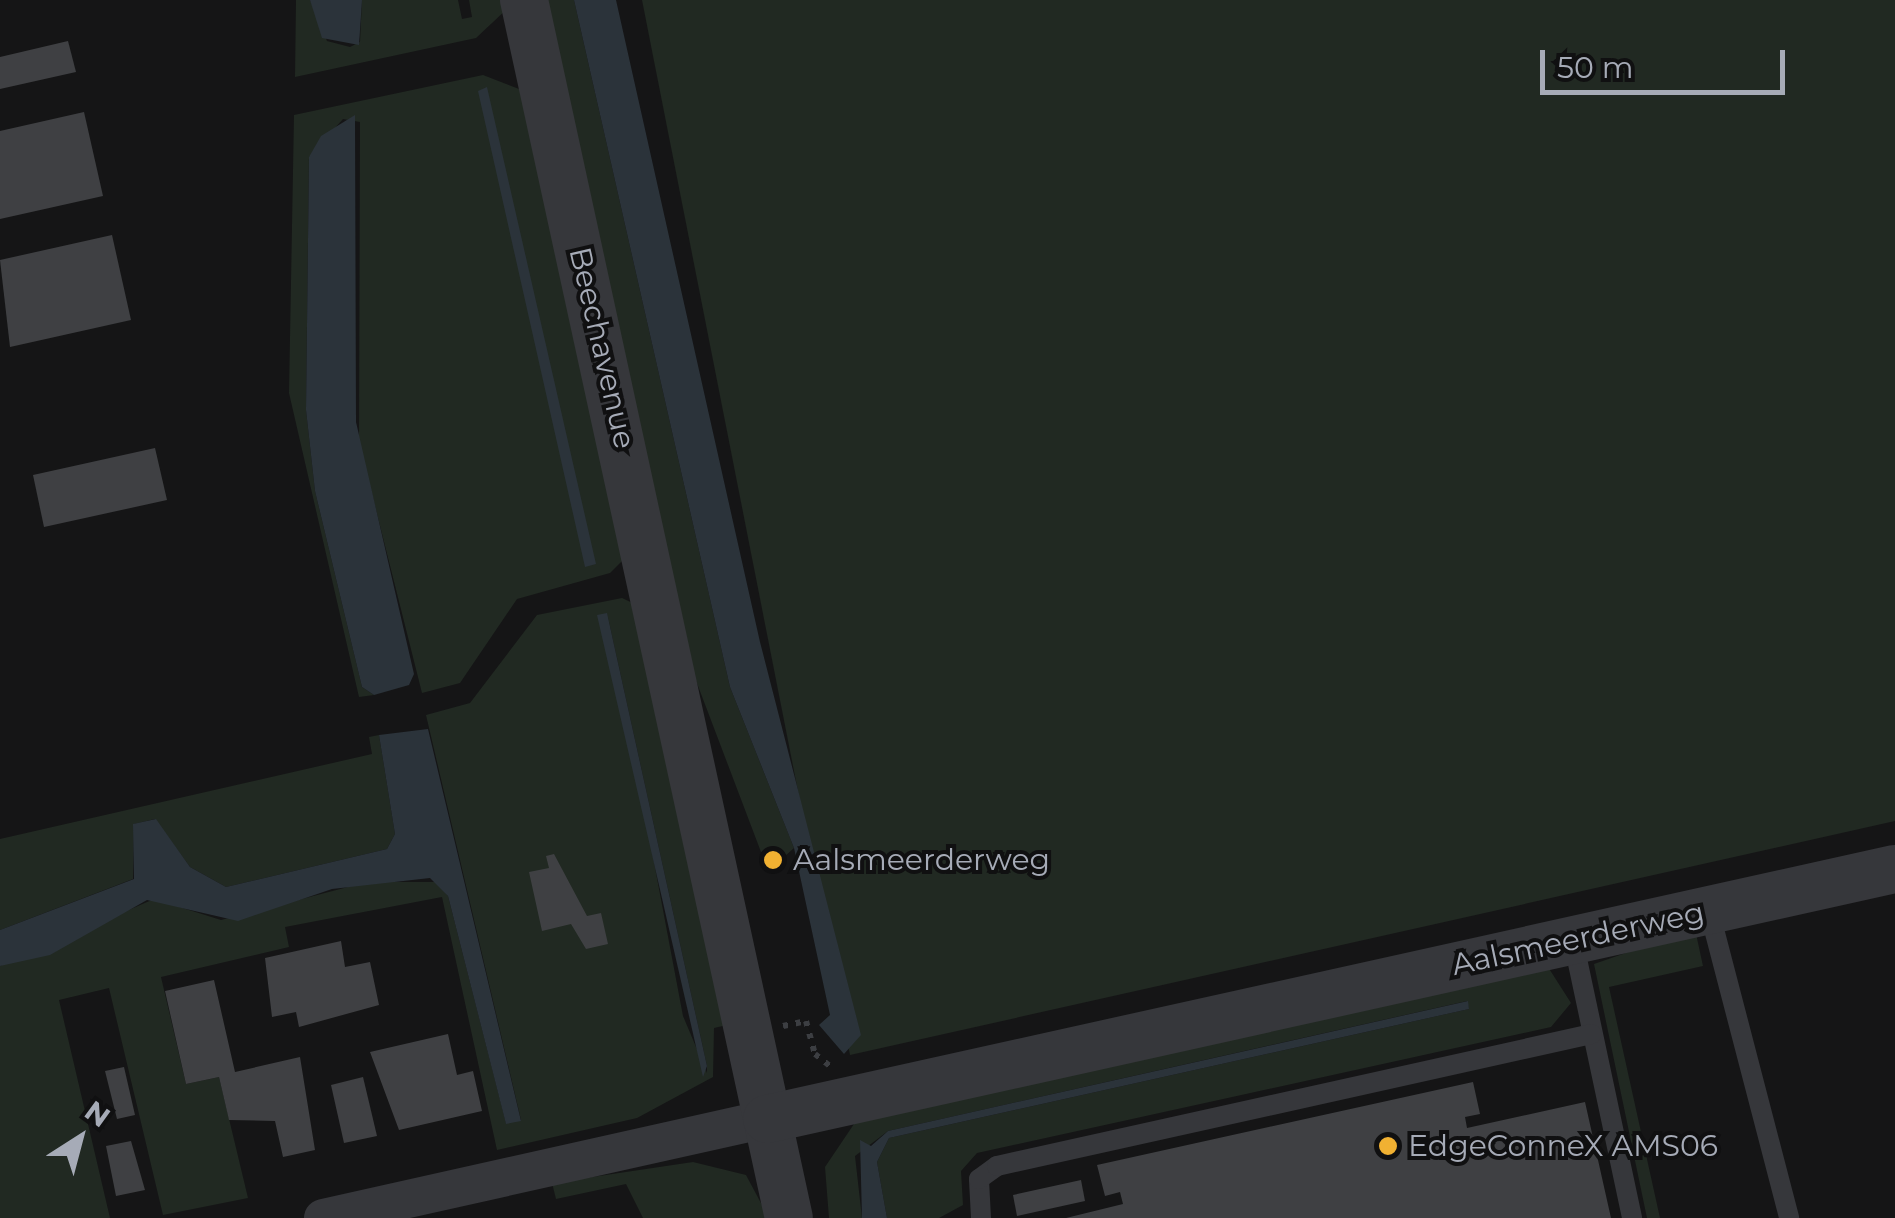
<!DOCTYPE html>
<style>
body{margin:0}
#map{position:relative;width:1895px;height:1218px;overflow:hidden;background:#151516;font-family:Montserrat,sans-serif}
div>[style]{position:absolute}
.green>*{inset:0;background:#212922}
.water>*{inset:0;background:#2b333a}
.building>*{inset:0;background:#3f4043}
.path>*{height:6px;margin-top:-3px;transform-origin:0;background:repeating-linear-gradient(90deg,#3c3e42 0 5px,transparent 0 13px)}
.service>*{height:20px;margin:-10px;padding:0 10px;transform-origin:10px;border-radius:10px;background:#36373b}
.minor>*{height:38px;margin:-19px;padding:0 19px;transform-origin:19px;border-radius:19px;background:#36373b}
.tertiary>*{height:48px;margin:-24px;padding:0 24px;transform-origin:24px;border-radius:24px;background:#36373b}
.dots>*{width:28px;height:28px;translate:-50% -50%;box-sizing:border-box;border:5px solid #101011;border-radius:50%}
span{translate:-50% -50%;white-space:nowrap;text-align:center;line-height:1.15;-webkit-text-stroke:8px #101011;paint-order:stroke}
.street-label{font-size:30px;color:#a6abb7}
.poi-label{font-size:30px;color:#a6abb7}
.left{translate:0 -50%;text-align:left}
.north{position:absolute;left:30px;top:1088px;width:100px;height:100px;-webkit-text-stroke:8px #101011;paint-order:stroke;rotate:36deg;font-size:28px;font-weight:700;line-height:40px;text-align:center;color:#a6abb7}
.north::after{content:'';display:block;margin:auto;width:35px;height:45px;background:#a6abb7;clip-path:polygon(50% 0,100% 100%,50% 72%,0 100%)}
.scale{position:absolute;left:1540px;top:50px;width:245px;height:45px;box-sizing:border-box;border:5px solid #a6abb7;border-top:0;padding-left:12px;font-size:30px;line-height:35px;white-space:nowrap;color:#a6abb7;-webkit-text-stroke:8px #101011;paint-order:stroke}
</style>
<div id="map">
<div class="green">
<i style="clip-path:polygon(296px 0,310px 0,327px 41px,350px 47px,360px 42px,362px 0,458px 0,462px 19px,472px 17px,469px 0,506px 0,508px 8px,476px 38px,295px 77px)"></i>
<i style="clip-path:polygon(543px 0,574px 0,730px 687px,794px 848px,783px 858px,761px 852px,695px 678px)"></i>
<i style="clip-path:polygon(642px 0,1895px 0,1895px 821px,850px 1055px)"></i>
<i style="clip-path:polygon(483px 75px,527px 92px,624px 559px,610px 573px,517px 599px,460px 683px,422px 693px,359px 442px,360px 122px,343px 119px,309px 157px,306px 410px,315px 491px,362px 687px,374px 695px,359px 697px,289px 393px,294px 115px)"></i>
<i style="clip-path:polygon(evenodd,622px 598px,643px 608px,736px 1023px,714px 1028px,713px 1077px,637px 1118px,497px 1150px,442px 897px,285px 927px,289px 947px,161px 977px,186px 1084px,219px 1077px,248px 1198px,163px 1215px,109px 988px,59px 1000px,110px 1218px,0 1218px,0 966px,154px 899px,221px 920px,367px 882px,437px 882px,448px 896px,506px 1123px,521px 1120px,426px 715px,470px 703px,537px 615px,622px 598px,607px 613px,707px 1066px,707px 1073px,683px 1016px,607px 613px)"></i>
<i style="clip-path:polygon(379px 735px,395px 834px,387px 849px,226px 887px,190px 867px,155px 819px,134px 824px,133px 879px,0 930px,0 839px,372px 754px,369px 737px)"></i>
<i style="clip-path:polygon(1695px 929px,1703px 966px,1609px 987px,1660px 1218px,1647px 1218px,1594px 964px)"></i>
<i style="clip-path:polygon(1548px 967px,1571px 1003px,1551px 1027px,977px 1153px,961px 1171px,963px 1205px,939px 1218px,887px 1218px,877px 1162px,889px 1138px,1469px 1009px,1467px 1001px,888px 1131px,855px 1156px,862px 1218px,829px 1218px,825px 1167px,856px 1121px)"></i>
<i style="clip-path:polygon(693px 1162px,746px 1175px,769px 1218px,643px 1218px,626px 1184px,556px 1199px,552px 1183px)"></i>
</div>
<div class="water">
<i style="clip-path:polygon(310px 0,362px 0,359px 45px,322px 38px)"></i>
<i style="clip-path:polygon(574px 0,616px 0,760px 642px,861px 1035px,844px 1054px,819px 1025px,830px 1015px,794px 848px,730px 687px)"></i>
<i style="clip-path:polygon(487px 87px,596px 564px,585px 567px,478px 91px)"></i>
<i style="clip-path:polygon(355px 115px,356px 422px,414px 674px,409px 685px,374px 695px,362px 687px,315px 491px,306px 410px,309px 157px,321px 136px)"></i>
<i style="clip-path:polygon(607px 613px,707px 1066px,703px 1077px,597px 615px)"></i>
<i style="clip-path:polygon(428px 729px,521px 1121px,506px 1124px,448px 896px,430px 878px,332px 889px,238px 921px,147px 900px,50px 955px,0 966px,0 930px,134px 879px,133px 824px,156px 819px,190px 867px,226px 887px,387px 849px,395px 834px,379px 735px)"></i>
<i style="clip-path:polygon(1468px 1001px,1469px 1009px,889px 1138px,877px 1162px,887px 1218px,862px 1218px,860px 1140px,871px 1146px,888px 1131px)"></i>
</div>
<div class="building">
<i style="clip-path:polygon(68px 41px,76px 72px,0 89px,0 57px)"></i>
<i style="clip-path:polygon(84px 112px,103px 196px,0 219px,0 131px)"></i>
<i style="clip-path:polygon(112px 235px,131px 320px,10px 347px,0 260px)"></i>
<i style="clip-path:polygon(155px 448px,167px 500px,44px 527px,33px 475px)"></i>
<i style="clip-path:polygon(554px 854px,587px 916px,601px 913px,608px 944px,586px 949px,571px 924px,542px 931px,529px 872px,549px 868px,546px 856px)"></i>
<i style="clip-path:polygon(341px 941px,345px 967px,370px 962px,379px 1005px,299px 1027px,296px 1012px,272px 1017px,265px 958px)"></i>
<i style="clip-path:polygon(214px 980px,235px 1072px,300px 1057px,315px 1150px,283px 1157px,275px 1121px,229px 1120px,219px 1077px,186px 1084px,165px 991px)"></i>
<i style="clip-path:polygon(448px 1034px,457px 1075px,473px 1071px,482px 1111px,399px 1130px,370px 1052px)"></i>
<i style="clip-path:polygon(124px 1067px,135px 1115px,117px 1119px,105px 1071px)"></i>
<i style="clip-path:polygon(363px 1077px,377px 1136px,344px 1143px,331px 1085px)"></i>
<i style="clip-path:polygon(1473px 1082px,1480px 1114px,1465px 1117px,1467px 1128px,1585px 1102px,1611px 1218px,1066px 1218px,1123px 1204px,1120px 1192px,1105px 1196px,1097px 1165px)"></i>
<i style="clip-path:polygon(131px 1141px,145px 1190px,116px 1196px,106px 1146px)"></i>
<i style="clip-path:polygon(1081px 1180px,1085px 1201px,1017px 1216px,1013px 1195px)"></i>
</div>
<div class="path">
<i style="left:783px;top:1026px;width:24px;rotate:-12deg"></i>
<i style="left:806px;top:1021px;width:34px;rotate:75deg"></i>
<i style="left:815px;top:1054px;width:19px;rotate:39deg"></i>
</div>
<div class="service">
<i style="left:1709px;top:910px;width:318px;rotate:75.4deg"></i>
<i style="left:1573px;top:940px;width:284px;rotate:78deg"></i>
<i style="left:981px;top:1218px;width:39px;rotate:-93deg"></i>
<i style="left:979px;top:1179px;width:22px;rotate:-36deg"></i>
<i style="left:997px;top:1166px;width:609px;rotate:-12.51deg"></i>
</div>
<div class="minor">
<i style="left:323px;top:1218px;width:455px;rotate:-12.6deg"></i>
</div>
<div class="tertiary">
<i style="left:524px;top:0;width:1246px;rotate:77.73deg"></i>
<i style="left:767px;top:1119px;width:1155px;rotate:-12.5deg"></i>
</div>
<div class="dots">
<i style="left:773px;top:860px;background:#f1b132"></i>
<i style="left:1388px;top:1146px;background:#f1b132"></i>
</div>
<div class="street-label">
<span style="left:602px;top:348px;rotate:77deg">Beechavenue</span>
<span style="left:1578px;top:939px;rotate:-12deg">Aalsmeerderweg</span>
</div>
<div class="poi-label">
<span class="left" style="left:793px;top:860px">Aalsmeerderweg</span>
<span class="left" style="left:1408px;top:1146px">EdgeConneX AMS06</span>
</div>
<div class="north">N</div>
<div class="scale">50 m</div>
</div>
